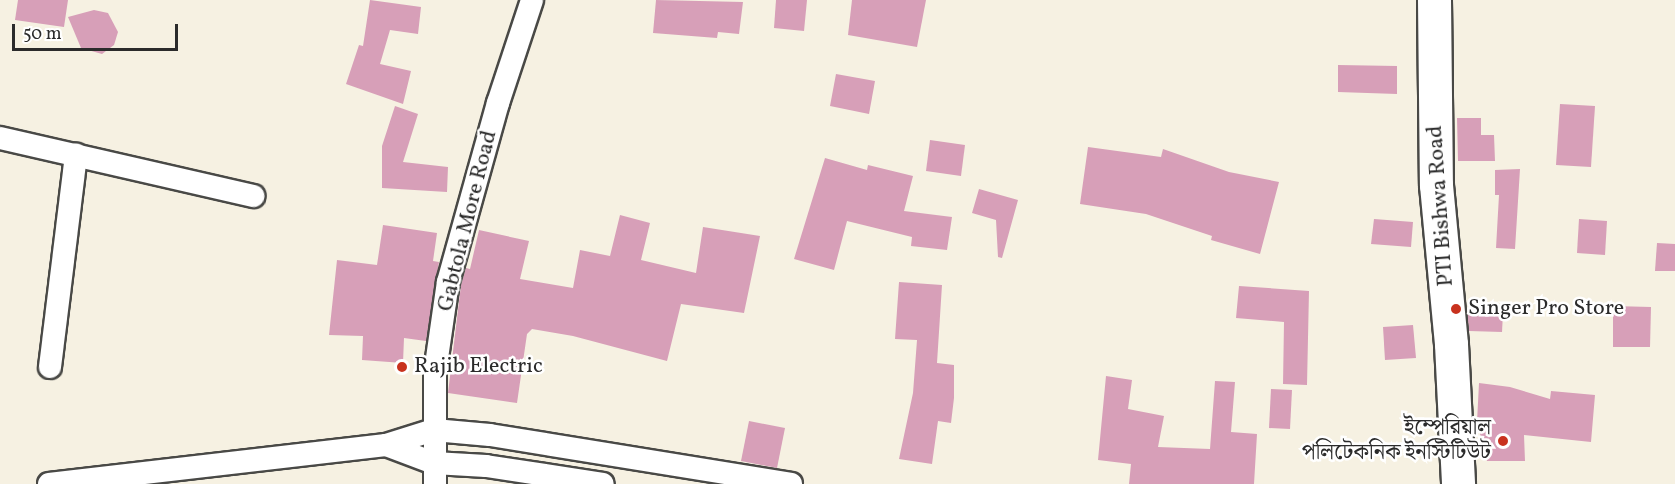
<!DOCTYPE html>
<meta charset="utf-8">
<style>
body{margin:0}
#map{position:relative;width:1675px;height:484px;overflow:hidden;background:#f6f1e2;font-family:Vollkorn,"Noto Serif Bengali",serif}
div>[style]{position:absolute}
.building>*{inset:0;background:#d79fb8}
.roads{filter:drop-shadow(2px 0 #494946) drop-shadow(-2px 0 #494946) drop-shadow(0 2px #494946) drop-shadow(0 -2px #494946)}
.minor>*{height:22px;margin:-11px;padding:0 11px;transform-origin:11px;border-radius:11px;background:#fff}
.highway>*{height:33px;margin:-16.5px;padding:0 16.5px;transform-origin:16.5px;border-radius:16.5px;background:#fff}
.dots>*{width:16px;height:16px;translate:-50% -50%;box-sizing:border-box;border:3px solid #fff;border-radius:50%}
span{translate:-50% -50%;white-space:nowrap;text-align:center;line-height:1.15;-webkit-text-stroke:5px #fff;paint-order:stroke}
.street-label{font-size:22px;color:#2b2b2b}
.poi-label{font-size:22px;color:#2b2b2b}
.left{translate:0 -50%;text-align:left}
.right{translate:-100% -50%;text-align:right}
.scale{position:absolute;left:12px;top:24px;width:166px;height:27px;box-sizing:border-box;border:3px solid #2b2b2b;border-top:0;padding-left:8px;font-size:18px;line-height:21px;white-space:nowrap;color:#2b2b2b;-webkit-text-stroke:4px #fff;paint-order:stroke}
</style>
<div id="map">
<div class="building">
<i style="clip-path:polygon(18px 0,68px 0,64px 27px,15px 20px)"></i>
<i style="clip-path:polygon(370px 0,421px 7px,418px 34px,390px 30px,380px 64px,411px 71px,403px 104px,346px 84px,359px 45px,363px 46px)"></i>
<i style="clip-path:polygon(656px 0,743px 2px,739px 34px,718px 32px,717px 38px,653px 33px)"></i>
<i style="clip-path:polygon(776px 0,807px 0,804px 31px,774px 28px)"></i>
<i style="clip-path:polygon(852px 0,926px 0,917px 47px,848px 35px)"></i>
<i style="clip-path:polygon(94px 10px,108px 13px,118px 32px,114px 45px,102px 54px,81px 48px,68px 17px)"></i>
<i style="clip-path:polygon(1338px 65px,1397px 66px,1397px 94px,1338px 92px)"></i>
<i style="clip-path:polygon(836px 74px,875px 81px,869px 114px,830px 106px)"></i>
<i style="clip-path:polygon(1560px 104px,1595px 106px,1591px 167px,1556px 165px)"></i>
<i style="clip-path:polygon(395px 106px,418px 114px,403px 162px,448px 167px,447px 192px,382px 188px,382px 146px)"></i>
<i style="clip-path:polygon(1457px 118px,1481px 118px,1481px 135px,1494px 135px,1495px 161px,1458px 161px)"></i>
<i style="clip-path:polygon(930px 140px,965px 145px,961px 176px,926px 171px)"></i>
<i style="clip-path:polygon(1088px 147px,1161px 157px,1163px 149px,1229px 172px,1279px 182px,1260px 254px,1211px 240px,1212px 236px,1146px 214px,1080px 204px)"></i>
<i style="clip-path:polygon(825px 158px,867px 170px,868px 165px,913px 176px,904px 211px,952px 217px,947px 250px,911px 246px,912px 237px,847px 221px,834px 270px,794px 259px)"></i>
<i style="clip-path:polygon(1520px 169px,1515px 249px,1496px 248px,1499px 195px,1495px 195px,1495px 170px)"></i>
<i style="clip-path:polygon(979px 189px,1018px 200px,1002px 258px,998px 257px,996px 220px,972px 213px)"></i>
<i style="clip-path:polygon(620px 215px,650px 223px,641px 260px,696px 273px,703px 227px,760px 236px,744px 313px,681px 304px,667px 361px,573px 336px,532px 329px,527px 334px,517px 403px,448px 393px,461px 285px,466px 268px,470px 269px,479px 230px,529px 241px,520px 279px,573px 288px,580px 250px,610px 256px)"></i>
<i style="clip-path:polygon(1374px 219px,1413px 222px,1411px 247px,1371px 244px)"></i>
<i style="clip-path:polygon(1579px 219px,1607px 221px,1605px 255px,1577px 253px)"></i>
<i style="clip-path:polygon(383px 225px,437px 233px,433px 261px,439px 262px,426px 341px,404px 338px,403px 363px,362px 360px,363px 336px,329px 335px,337px 260px,377px 265px)"></i>
<i style="clip-path:polygon(1657px 243px,1675px 244px,1675px 271px,1655px 271px)"></i>
<i style="clip-path:polygon(899px 282px,942px 285px,937px 363px,954px 365px,954px 398px,951px 423px,938px 421px,932px 464px,899px 459px,913px 393px,917px 340px,895px 339px)"></i>
<i style="clip-path:polygon(1239px 286px,1309px 291px,1307px 385px,1283px 384px,1284px 322px,1236px 318px)"></i>
<i style="clip-path:polygon(1613px 306px,1651px 307px,1650px 347px,1613px 347px)"></i>
<i style="clip-path:polygon(1467px 311px,1503px 313px,1502px 332px,1469px 331px)"></i>
<i style="clip-path:polygon(1413px 325px,1416px 358px,1385px 360px,1383px 327px)"></i>
<i style="clip-path:polygon(1106px 376px,1132px 380px,1128px 409px,1164px 416px,1158px 447px,1210px 449px,1215px 381px,1235px 382px,1231px 432px,1257px 434px,1254px 484px,1129px 484px,1131px 464px,1098px 460px)"></i>
<i style="clip-path:polygon(1479px 383px,1510px 387px,1550px 399px,1551px 391px,1595px 395px,1591px 442px,1524px 435px,1525px 461px,1487px 461px,1477px 422px)"></i>
<i style="clip-path:polygon(1271px 389px,1292px 390px,1290px 429px,1269px 428px)"></i>
<i style="clip-path:polygon(749px 421px,785px 428px,777px 468px,741px 461px)"></i>
</div>
<div class="roads">
<div class="minor">
<i style="left:0;top:138px;width:260px;rotate:12.9deg"></i>
<i style="left:50px;top:367px;width:214px;rotate:-83deg"></i>
<i style="left:386px;top:445px;width:51px;rotate:20.6deg"></i>
<i style="left:434px;top:463px;width:52px;rotate:3.3deg"></i>
<i style="left:486px;top:466px;width:118px;rotate:8.7deg"></i>
<i style="left:49px;top:484px;width:339px;rotate:-6.6deg"></i>
<i style="left:386px;top:445px;width:50px;rotate:-17.4deg"></i>
<i style="left:434px;top:430px;width:56px;rotate:5.1deg"></i>
<i style="left:490px;top:435px;width:305px;rotate:9.2deg"></i>
<i style="left:435px;top:484px;width:112px;rotate:-90deg"></i>
<i style="left:435px;top:372px;width:91px;rotate:-81.8deg"></i>
<i style="left:448px;top:282px;width:186px;rotate:-74.4deg"></i>
<i style="left:498px;top:103px;width:108px;rotate:-71.7deg"></i>
</div>
<div class="highway">
<i style="left:1434px;top:0;width:185px;rotate:89.4deg"></i>
<i style="left:1436px;top:185px;width:160px;rotate:84.6deg"></i>
<i style="left:1451px;top:344px;width:140px;rotate:87.1deg"></i>
</div>
</div>
<div class="dots">
<i style="left:1456px;top:309px;background:#c8321e"></i>
<i style="left:402px;top:367px;background:#c8321e"></i>
<i style="left:1503px;top:441px;background:#c8321e"></i>
</div>
<div class="street-label">
<span style="left:1441px;top:206px;rotate:-94deg">PTI Bishwa Road</span>
<span style="left:468px;top:221px;rotate:-76deg">Gabtola More Road</span>
</div>
<div class="poi-label">
<span class="left" style="left:1468px;top:309px">Singer Pro Store</span>
<span class="left" style="left:414px;top:367px">Rajib Electric</span>
<span class="right" style="left:1491px;top:441px">ইম্পেরিয়াল<br>পলিটেকনিক ইনস্টিটিউট</span>
</div>
<div class="scale">50 m</div>
</div>
